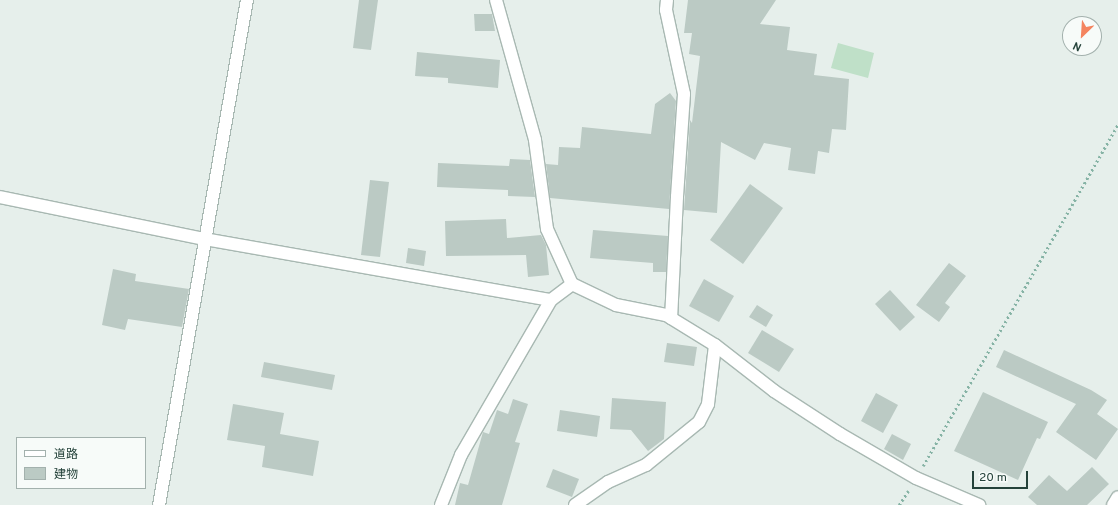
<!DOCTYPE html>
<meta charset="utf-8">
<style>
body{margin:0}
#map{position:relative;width:1118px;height:505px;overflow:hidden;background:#e6efeb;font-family:Overpass,"Noto Sans JP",sans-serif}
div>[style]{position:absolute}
.green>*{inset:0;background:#bfe0c8}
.building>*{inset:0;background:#bbcac4}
.path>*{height:2.5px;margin-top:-1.25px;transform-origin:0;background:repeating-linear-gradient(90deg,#86b3a5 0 2px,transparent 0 5px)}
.roads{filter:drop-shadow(1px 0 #a8b8b2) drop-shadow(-1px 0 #a8b8b2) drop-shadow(0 1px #a8b8b2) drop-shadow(0 -1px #a8b8b2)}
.minor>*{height:12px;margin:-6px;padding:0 6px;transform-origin:6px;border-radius:6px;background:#fff}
span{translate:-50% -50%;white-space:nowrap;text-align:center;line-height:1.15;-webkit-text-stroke:3px #f7fbf9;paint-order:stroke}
.legend{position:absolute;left:16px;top:437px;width:130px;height:52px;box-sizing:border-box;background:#f7fbf9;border:1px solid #a3b1ad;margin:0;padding:5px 7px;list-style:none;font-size:12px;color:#24423a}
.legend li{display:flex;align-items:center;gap:8px;height:20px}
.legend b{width:20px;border:1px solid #a3b1ad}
.north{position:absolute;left:1062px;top:16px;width:40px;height:40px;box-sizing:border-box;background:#f7fbf9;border:1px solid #a3b1ad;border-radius:50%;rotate:205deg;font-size:11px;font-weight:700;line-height:16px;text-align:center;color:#24423a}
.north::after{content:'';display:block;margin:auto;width:14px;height:18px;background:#f4845f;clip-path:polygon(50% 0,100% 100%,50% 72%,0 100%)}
.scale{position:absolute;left:972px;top:471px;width:56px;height:18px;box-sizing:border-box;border:2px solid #24423a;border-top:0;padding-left:5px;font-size:12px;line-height:14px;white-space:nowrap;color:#24423a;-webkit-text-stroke:3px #f7fbf9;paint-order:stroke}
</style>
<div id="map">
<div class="green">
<i style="clip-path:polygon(838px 43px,874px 53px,868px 78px,831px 68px)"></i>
</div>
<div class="building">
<i style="clip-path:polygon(359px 0,378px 0,371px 50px,353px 48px)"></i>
<i style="clip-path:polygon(688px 0,776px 0,760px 24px,790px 27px,787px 50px,817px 54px,814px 75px,849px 79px,846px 130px,832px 129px,829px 153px,818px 151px,815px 174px,788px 170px,791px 148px,764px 143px,755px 160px,721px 142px,717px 213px,684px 210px,690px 120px,692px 123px,700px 56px,689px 54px,692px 33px,684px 33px)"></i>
<i style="clip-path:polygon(474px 14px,492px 14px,495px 31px,475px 31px)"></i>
<i style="clip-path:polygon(417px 52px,500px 60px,498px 88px,448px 83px,448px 78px,415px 76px)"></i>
<i style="clip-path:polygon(670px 93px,676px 101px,669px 209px,550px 198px,546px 164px,558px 165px,559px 147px,580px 148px,582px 127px,651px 134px,655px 104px)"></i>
<i style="clip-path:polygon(510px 159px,530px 160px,535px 197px,508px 196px,508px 190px,437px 187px,438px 163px,509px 166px)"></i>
<i style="clip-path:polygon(370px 180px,389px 182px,380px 257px,361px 255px)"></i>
<i style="clip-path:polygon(750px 184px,783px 208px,743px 264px,710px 240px)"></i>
<i style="clip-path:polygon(506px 219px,507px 238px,541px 235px,546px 245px,549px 275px,528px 277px,526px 255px,446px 256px,445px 221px)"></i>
<i style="clip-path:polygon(593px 230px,668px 236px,666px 272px,653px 272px,653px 263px,590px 258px)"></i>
<i style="clip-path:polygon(408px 248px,426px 251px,424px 266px,406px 263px)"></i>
<i style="clip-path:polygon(949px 263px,966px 276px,945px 303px,950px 307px,939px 322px,916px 305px)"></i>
<i style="clip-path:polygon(113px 269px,136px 274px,135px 281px,189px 289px,182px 327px,128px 319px,125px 330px,102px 325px)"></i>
<i style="clip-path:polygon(704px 279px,734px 296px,719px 322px,689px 306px)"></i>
<i style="clip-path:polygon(890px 290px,915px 317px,900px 331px,875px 304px)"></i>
<i style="clip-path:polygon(757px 305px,773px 315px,766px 327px,749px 317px)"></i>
<i style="clip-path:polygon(762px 330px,794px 349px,779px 372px,748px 353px)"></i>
<i style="clip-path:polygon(667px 343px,697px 347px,694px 366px,664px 362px)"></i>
<i style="clip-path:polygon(1004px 350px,1091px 390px,1107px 400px,1097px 414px,1118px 429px,1096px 460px,1056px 432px,1076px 404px,996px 367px)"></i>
<i style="clip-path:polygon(264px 362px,335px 375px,332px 390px,261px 377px)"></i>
<i style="clip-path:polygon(983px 392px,1048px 422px,1040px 439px,1037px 438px,1018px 480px,954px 451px)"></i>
<i style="clip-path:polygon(876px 393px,898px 405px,883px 433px,861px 421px)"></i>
<i style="clip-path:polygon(612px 398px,666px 402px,664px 439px,648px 451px,631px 430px,610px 429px)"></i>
<i style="clip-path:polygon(513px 399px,528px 404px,515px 442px,520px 443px,502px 505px,455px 505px,460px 483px,468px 485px,483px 432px,489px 434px,497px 410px,508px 414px)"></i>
<i style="clip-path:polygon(233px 404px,284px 413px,280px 434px,319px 441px,313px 476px,262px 467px,265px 446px,227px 440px)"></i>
<i style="clip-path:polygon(560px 410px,600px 416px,597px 437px,557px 431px)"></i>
<i style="clip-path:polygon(892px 434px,911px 444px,903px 460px,884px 449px)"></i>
<i style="clip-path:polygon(1092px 467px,1109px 484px,1087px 505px,1037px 505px,1028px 497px,1049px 475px,1067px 491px)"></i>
<i style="clip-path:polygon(553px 469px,579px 479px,572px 497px,546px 487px)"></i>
</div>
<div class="path">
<i style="left:923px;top:466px;width:394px;rotate:-60.3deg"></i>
<i style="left:899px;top:505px;width:17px;rotate:-57deg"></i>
</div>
<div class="roads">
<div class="minor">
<i style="left:496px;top:0;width:145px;rotate:74.4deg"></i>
<i style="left:535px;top:140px;width:90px;rotate:82.3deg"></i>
<i style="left:547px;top:229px;width:60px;rotate:65.6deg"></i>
<i style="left:572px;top:284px;width:49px;rotate:25.5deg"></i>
<i style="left:616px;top:305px;width:51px;rotate:11.3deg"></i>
<i style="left:666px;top:315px;width:57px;rotate:31.5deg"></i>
<i style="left:715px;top:345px;width:75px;rotate:37.9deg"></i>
<i style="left:774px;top:391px;width:79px;rotate:33.1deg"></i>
<i style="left:840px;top:434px;width:88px;rotate:30.1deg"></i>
<i style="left:916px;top:478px;width:69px;rotate:23.2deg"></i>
<i style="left:667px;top:0;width:10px;rotate:96deg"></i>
<i style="left:666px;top:10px;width:86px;rotate:77.9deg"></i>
<i style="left:684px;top:94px;width:103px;rotate:93.9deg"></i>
<i style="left:677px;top:197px;width:121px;rotate:92.8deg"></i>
<i style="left:0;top:197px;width:208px;rotate:11.6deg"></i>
<i style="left:204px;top:239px;width:352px;rotate:10deg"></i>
<i style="left:159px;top:505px;width:513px;rotate:-80.12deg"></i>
<i style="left:441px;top:505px;width:54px;rotate:-68.2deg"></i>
<i style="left:461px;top:455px;width:179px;rotate:-59.9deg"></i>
<i style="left:551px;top:300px;width:26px;rotate:-37deg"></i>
<i style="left:575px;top:505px;width:40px;rotate:-34.9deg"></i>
<i style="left:608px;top:482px;width:42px;rotate:-24.1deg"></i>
<i style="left:646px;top:465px;width:68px;rotate:-39.1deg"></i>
<i style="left:699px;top:422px;width:20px;rotate:-63deg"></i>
<i style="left:708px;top:404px;width:59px;rotate:-83.2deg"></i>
<i style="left:1113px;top:505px;width:9px;rotate:-58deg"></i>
</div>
</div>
<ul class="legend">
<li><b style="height:5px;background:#fff"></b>道路</li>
<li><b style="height:11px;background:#bbcac4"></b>建物</li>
</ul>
<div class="north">N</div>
<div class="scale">20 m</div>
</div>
